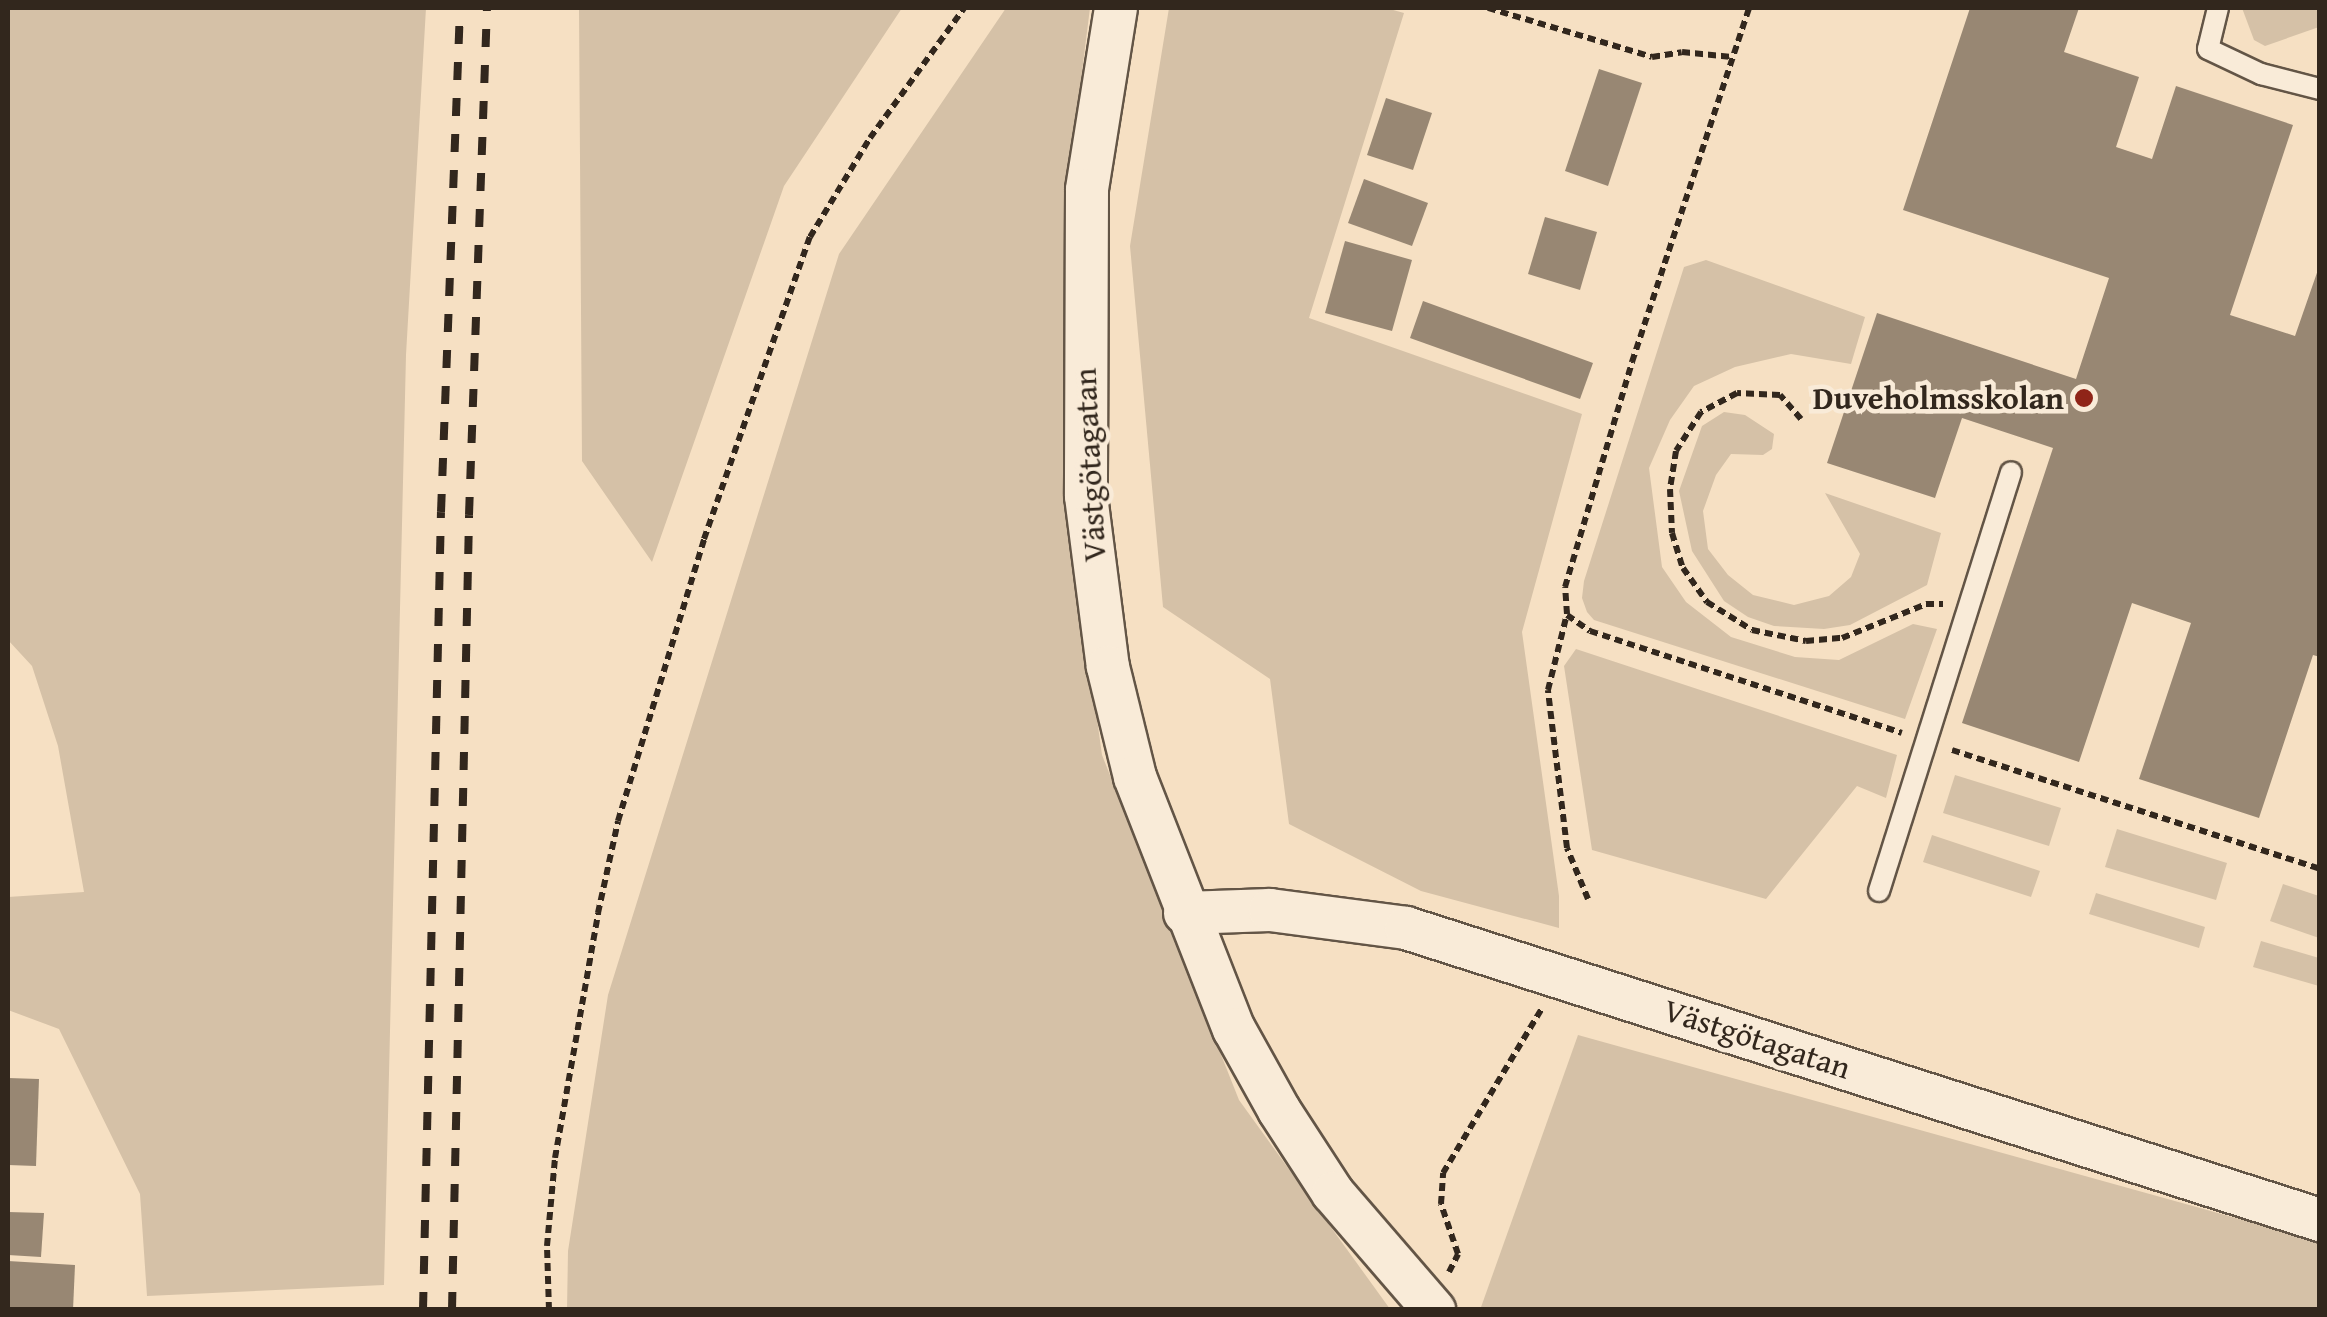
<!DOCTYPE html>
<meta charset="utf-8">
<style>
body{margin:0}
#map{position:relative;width:2327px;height:1317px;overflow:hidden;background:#f6e0c3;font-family:"Gentium Book Plus",serif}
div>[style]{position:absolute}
.green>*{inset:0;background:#d5c1a7}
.building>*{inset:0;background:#988773}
.path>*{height:6px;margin-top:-3px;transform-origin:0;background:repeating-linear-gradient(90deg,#32271d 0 8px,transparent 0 13px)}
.roads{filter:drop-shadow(2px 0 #635546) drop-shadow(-2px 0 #635546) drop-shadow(0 2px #635546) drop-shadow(0 -2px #635546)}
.service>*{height:20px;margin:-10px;padding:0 10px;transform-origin:10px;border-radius:10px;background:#f9ebd8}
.minor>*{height:42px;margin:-21px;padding:0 21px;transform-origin:21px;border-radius:21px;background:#f9ebd8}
.rail>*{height:8px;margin-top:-4px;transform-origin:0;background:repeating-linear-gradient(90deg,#32271d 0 18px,transparent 0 36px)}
.dots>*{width:28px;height:28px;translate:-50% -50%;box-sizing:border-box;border:5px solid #f9ebd8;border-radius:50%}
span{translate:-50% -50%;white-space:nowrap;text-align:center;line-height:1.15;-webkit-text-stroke:9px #f9ebd8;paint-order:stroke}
.poi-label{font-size:32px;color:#32271d;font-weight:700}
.right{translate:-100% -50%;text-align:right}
.street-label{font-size:32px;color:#32271d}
.frame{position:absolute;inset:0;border:10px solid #32271d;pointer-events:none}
</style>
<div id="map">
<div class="green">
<i style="clip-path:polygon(8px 8px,426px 8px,406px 355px,384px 1285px,147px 1296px,140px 1194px,59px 1029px,8px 1010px,8px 897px,84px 892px,58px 746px,32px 666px,8px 640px)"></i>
<i style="clip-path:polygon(579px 8px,902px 8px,784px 186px,652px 562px,582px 461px)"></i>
<i style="clip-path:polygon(1006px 8px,1090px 8px,1070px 167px,1063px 474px,1102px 755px,1239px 1100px,1390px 1309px,567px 1310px,568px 1251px,608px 995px,839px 254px)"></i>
<i style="clip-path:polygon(1169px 8px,1386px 8px,1404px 13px,1309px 318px,1582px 414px,1522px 632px,1559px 896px,1559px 928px,1421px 891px,1289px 824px,1270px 679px,1163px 607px,1130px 246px)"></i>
<i style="clip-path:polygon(2242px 8px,2319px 8px,2319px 27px,2265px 46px,2254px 40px)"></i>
<i style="clip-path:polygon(1706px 260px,1865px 317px,1851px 364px,1791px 354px,1735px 367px,1694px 386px,1670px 420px,1649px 468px,1662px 567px,1686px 602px,1731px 637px,1795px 657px,1839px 660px,1913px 624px,1937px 629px,1905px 719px,1594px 620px,1587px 612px,1582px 598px,1584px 581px,1684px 267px)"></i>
<i style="clip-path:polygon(1724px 412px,1745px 415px,1774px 434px,1772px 449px,1763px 455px,1731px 454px,1716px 475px,1703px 511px,1708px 549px,1728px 575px,1753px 595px,1794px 605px,1829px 596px,1851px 577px,1860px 554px,1825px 493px,1941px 533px,1927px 585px,1850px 625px,1824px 629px,1774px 626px,1748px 617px,1724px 601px,1692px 551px,1679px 491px,1702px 426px)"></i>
<i style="clip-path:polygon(1576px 649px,1897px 755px,1886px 798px,1857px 786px,1766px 899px,1592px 850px,1564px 666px)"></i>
<i style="clip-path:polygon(1955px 775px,2061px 808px,2049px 846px,1943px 813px)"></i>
<i style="clip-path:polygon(2117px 829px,2227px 863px,2216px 900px,2105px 867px)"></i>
<i style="clip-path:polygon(1932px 835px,2040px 871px,2031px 897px,1923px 862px)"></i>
<i style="clip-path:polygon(2283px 884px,2319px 896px,2319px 938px,2270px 921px)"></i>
<i style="clip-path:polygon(2096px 893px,2205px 927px,2199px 948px,2089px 914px)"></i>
<i style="clip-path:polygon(2261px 941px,2319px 958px,2319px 986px,2253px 967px)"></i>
<i style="clip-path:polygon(1578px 1035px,2319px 1241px,2319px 1309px,1480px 1310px)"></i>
</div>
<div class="building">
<i style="clip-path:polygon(1970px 8px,2079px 8px,2064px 52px,2139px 77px,2116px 147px,2152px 159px,2176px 86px,2293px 125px,2230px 315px,2295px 336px,2320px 264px,2320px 657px,2313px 655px,2259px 818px,2139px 779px,2191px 623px,2132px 603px,2079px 762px,1962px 723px,2053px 448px,1962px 418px,1935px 498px,1827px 463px,1877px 313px,2076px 379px,2109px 278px,1903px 210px)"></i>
<i style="clip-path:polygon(1599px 69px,1642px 83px,1608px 186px,1565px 171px)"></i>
<i style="clip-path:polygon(1386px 98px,1432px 113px,1413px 170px,1367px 155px)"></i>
<i style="clip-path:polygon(1364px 179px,1428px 203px,1412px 246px,1348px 223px)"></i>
<i style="clip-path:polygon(1545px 217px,1597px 232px,1580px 290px,1528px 274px)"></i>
<i style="clip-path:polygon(1345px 241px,1412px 260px,1392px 331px,1325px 313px)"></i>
<i style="clip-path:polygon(1423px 301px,1593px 363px,1580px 399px,1410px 338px)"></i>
<i style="clip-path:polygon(8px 1078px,39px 1079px,36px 1166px,8px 1165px)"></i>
<i style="clip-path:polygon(8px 1212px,44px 1213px,41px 1257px,8px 1255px)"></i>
<i style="clip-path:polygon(8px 1261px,75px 1265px,73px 1310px,8px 1310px)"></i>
</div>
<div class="path">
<i style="left:1488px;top:8px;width:171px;rotate:16.6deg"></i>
<i style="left:1652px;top:57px;width:30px;rotate:-9deg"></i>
<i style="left:1682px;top:52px;width:50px;rotate:5.7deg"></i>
<i style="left:1801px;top:419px;width:32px;rotate:-131deg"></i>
<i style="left:1780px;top:395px;width:43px;rotate:-177.3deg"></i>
<i style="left:1737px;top:393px;width:41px;rotate:152.2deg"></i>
<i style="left:1701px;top:412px;width:46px;rotate:122.7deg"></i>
<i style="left:1676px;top:451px;width:38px;rotate:99deg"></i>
<i style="left:1670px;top:489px;width:44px;rotate:87.4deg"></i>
<i style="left:1672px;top:533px;width:37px;rotate:73deg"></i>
<i style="left:1683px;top:568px;width:42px;rotate:54.8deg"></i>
<i style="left:1707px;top:602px;width:53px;rotate:31.9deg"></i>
<i style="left:1752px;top:630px;width:55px;rotate:11.5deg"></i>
<i style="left:1806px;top:641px;width:36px;rotate:-5deg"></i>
<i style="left:1842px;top:638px;width:91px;rotate:-22deg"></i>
<i style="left:1926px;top:604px;width:17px"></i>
<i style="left:1567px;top:615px;width:28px;rotate:35deg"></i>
<i style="left:1590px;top:631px;width:328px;rotate:18.1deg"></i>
<i style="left:1952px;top:750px;width:387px;rotate:17.9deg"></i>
<i style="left:1588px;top:899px;width:55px;rotate:-112.4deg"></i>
<i style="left:1567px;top:848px;width:159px;rotate:-96.9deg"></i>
<i style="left:1548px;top:690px;width:78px;rotate:-76deg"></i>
<i style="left:1567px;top:614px;width:27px;rotate:-94deg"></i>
<i style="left:1565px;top:587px;width:235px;rotate:-73.4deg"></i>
<i style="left:1632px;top:362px;width:373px;rotate:-71.7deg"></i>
<i style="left:1449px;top:1272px;width:20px;rotate:-63deg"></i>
<i style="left:1458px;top:1254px;width:53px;rotate:-108.8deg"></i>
<i style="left:1441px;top:1204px;width:31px;rotate:-86deg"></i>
<i style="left:1443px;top:1173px;width:192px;rotate:-59deg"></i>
<i style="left:549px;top:1310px;width:64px;rotate:-91.8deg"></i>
<i style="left:547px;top:1246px;width:88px;rotate:-84.8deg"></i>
<i style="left:555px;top:1158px;width:249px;rotate:-80deg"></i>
<i style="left:598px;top:913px;width:94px;rotate:-77.7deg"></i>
<i style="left:618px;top:821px;width:295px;rotate:-73deg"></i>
<i style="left:704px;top:539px;width:320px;rotate:-70.7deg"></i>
<i style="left:810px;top:237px;width:116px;rotate:-58.8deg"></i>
<i style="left:870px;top:138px;width:160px;rotate:-54.1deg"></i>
</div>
<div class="roads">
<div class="service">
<i style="left:2218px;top:8px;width:42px;rotate:103.7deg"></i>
<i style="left:2208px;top:49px;width:59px;rotate:25.3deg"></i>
<i style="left:2261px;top:74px;width:61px;rotate:14.3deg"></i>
<i style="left:1879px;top:891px;width:439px;rotate:-72.5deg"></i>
</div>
<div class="minor">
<i style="left:1116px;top:8px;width:184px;rotate:99.1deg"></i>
<i style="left:1087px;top:190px;width:306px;rotate:90.2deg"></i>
<i style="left:1086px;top:496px;width:172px;rotate:82.7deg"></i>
<i style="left:1108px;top:667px;width:113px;rotate:76.2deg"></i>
<i style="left:1135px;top:777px;width:271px;rotate:68.6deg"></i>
<i style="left:1234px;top:1029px;width:93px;rotate:60.9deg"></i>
<i style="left:1279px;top:1110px;width:99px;rotate:57deg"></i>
<i style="left:1333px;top:1193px;width:155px;rotate:49.2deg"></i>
<i style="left:1185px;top:913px;width:85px;rotate:-2deg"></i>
<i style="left:1270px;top:910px;width:137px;rotate:7.5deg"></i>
<i style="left:1406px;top:928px;width:960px;rotate:17.72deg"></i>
</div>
</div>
<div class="rail">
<i style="left:423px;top:1310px;width:798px;rotate:-88.71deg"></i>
<i style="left:441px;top:512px;width:504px;rotate:-87.84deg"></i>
<i style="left:452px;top:1310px;width:795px;rotate:-88.77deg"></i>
<i style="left:469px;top:515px;width:507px;rotate:-87.97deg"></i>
</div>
<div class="dots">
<i style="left:2084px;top:398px;background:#8f2418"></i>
</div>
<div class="poi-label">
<span class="right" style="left:2064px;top:398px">Duveholmsskolan</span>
</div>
<div class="street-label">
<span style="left:1090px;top:465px;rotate:-93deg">Västgötagatan</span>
<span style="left:1757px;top:1039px;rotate:18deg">Västgötagatan</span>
</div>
<div class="frame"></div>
</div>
